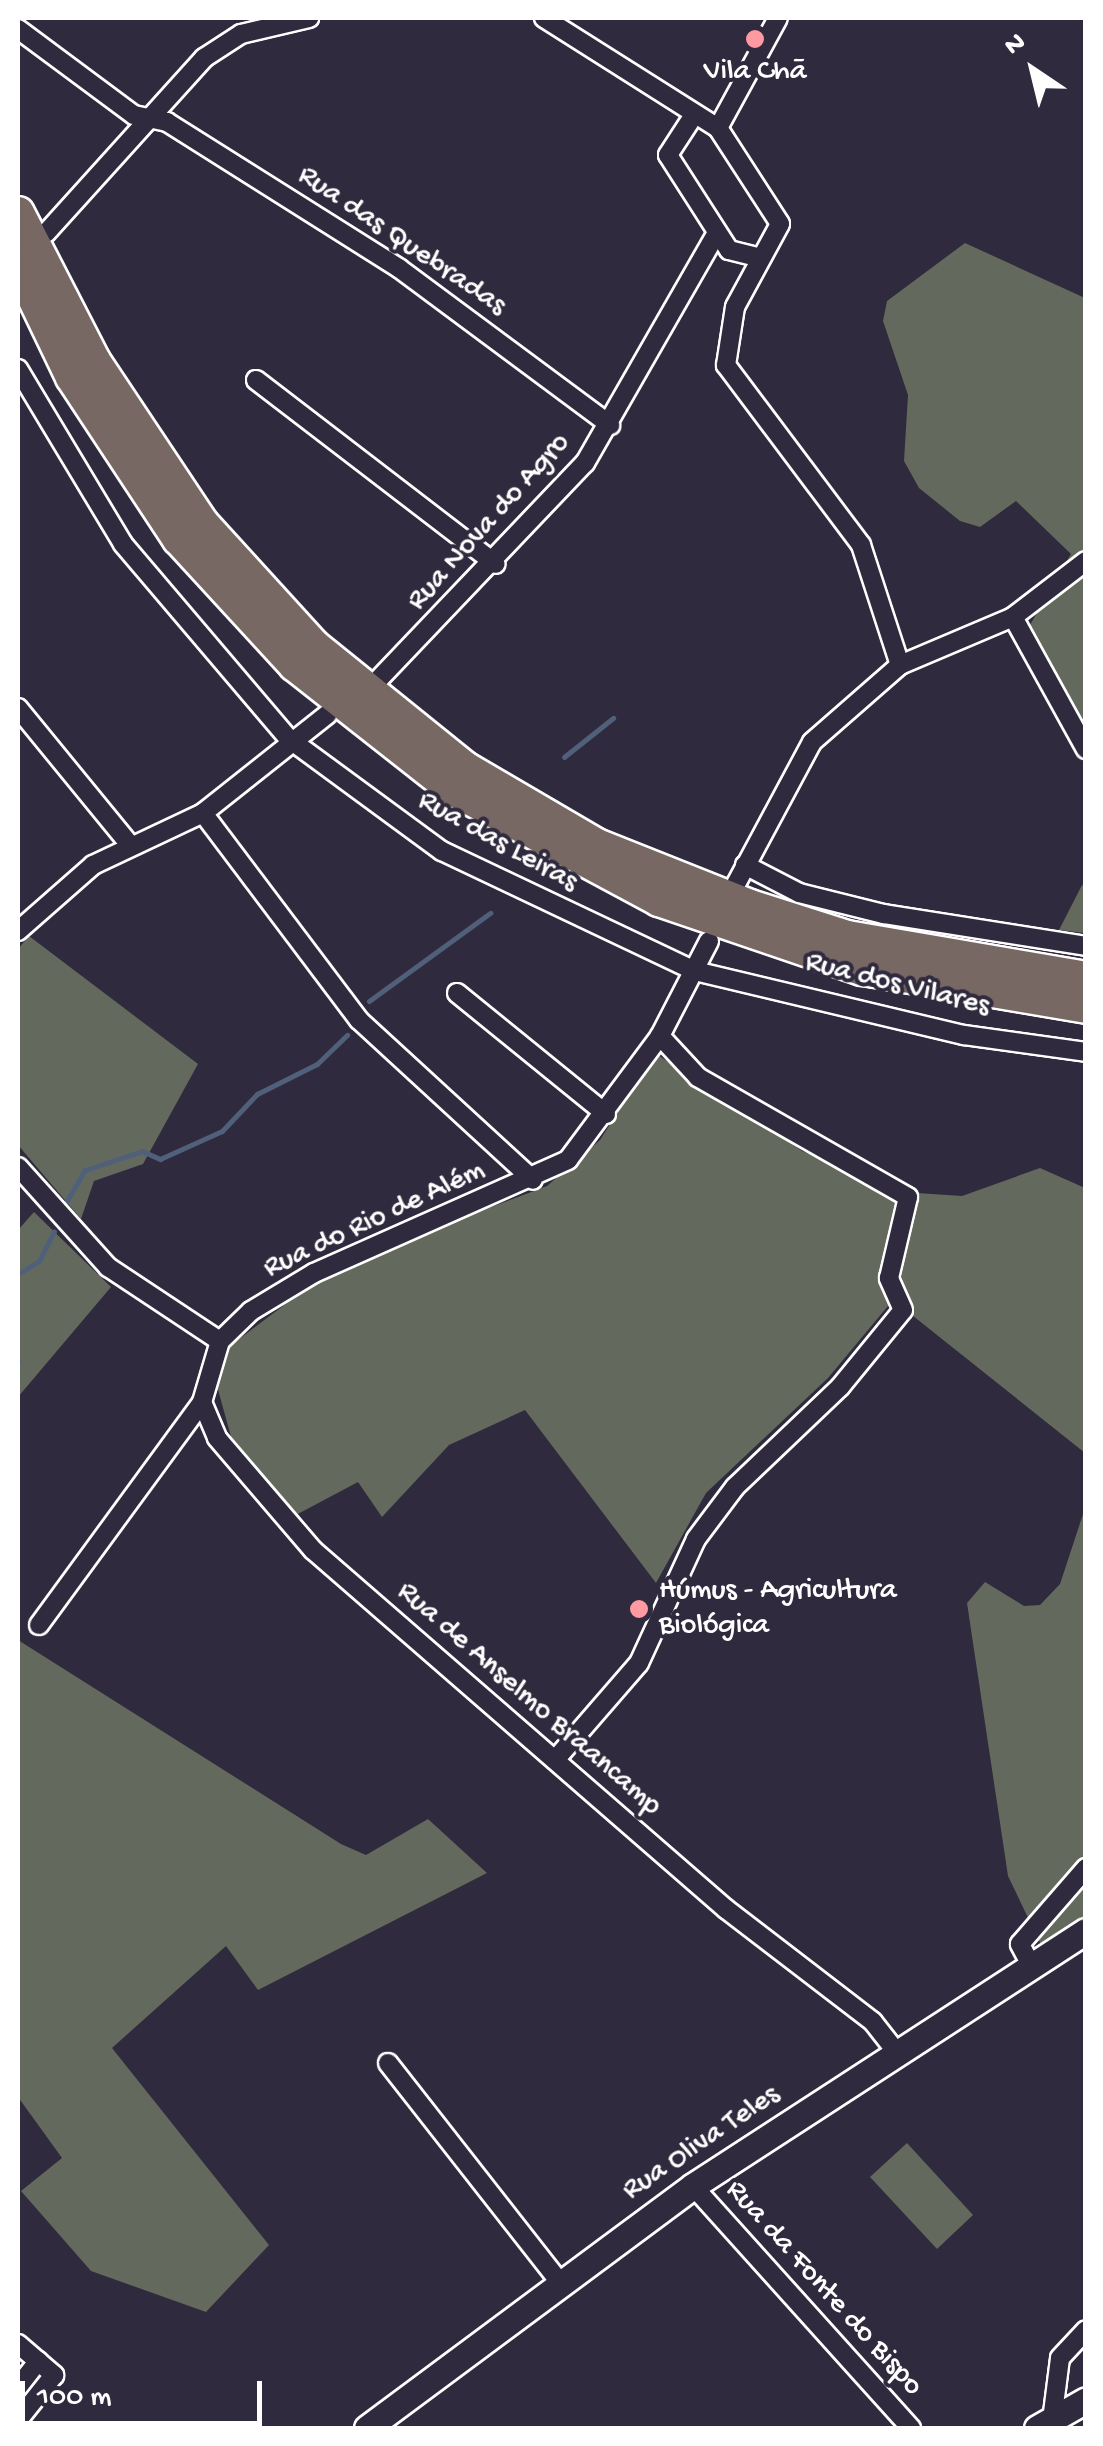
<!DOCTYPE html>
<meta charset="utf-8">
<style>
body{margin:0}
#map{position:relative;width:1103px;height:2446px;overflow:hidden;background:#2f2a3d;font-family:"Gochi Hand",sans-serif}
div>[style]{position:absolute}
.green>*{inset:0;background:#63695c}
.stream>*{height:5px;margin:-2.5px;padding:0 2.5px;transform-origin:2.5px;border-radius:2.5px;background:#51607a}
.roads{filter:drop-shadow(2px 0 #fff) drop-shadow(-2px 0 #fff) drop-shadow(0 2px #fff) drop-shadow(0 -2px #fff)}
.minor>*{height:18px;margin:-9px;padding:0 9px;transform-origin:9px;border-radius:9px;background:#2f2a3d}
.secondary>*{height:25px;margin:-12.5px;padding:0 12.5px;transform-origin:12.5px;border-radius:12.5px;background:#2f2a3d}
.motorway>*{height:32px;margin:-16px;padding:0 16px;transform-origin:16px;border-radius:16px;background:#776864}
.dots>*{width:28px;height:28px;translate:-50% -50%;box-sizing:border-box;border:5px solid #2f2a3d;border-radius:50%}
span{translate:-50% -50%;white-space:nowrap;text-align:center;line-height:1.15;-webkit-text-stroke:8px #2f2a3d;paint-order:stroke}
.poi-label{font-size:30px;color:#fff}
.left{translate:0 -50%;text-align:left}
.street-label{font-size:30px;color:#fff}
.frame{position:absolute;inset:0;border:20px solid #fff;pointer-events:none}
.north{position:absolute;left:983px;top:20px;width:100px;height:100px;-webkit-text-stroke:8px #2f2a3d;paint-order:stroke;rotate:325deg;font-size:28px;font-weight:700;line-height:40px;text-align:center;color:#fff}
.north::after{content:'';display:block;margin:auto;width:35px;height:45px;background:#fff;clip-path:polygon(50% 0,100% 100%,50% 72%,0 100%)}
.scale{position:absolute;left:20px;top:2381px;width:242px;height:45px;box-sizing:border-box;border:5px solid #fff;border-top:0;padding-left:12px;font-size:30px;line-height:35px;white-space:nowrap;color:#fff;-webkit-text-stroke:8px #2f2a3d;paint-order:stroke}
</style>
<div id="map">
<div class="green">
<i style="clip-path:polygon(965px 243px,1085px 298px,1085px 741px,1030px 666px,1023px 637px,1071px 554px,1016px 501px,980px 527px,960px 521px,919px 488px,904px 461px,908px 395px,883px 321px,887px 301px)"></i>
<i style="clip-path:polygon(1085px 882px,1085px 933px,1059px 930px,1081px 887px)"></i>
<i style="clip-path:polygon(29px 936px,198px 1064px,143px 1164px,94px 1181px,81px 1219px,18px 1145px,18px 949px)"></i>
<i style="clip-path:polygon(655px 1053px,802px 1151px,902px 1192px,962px 1196px,1040px 1168px,1085px 1188px,1085px 1453px,893px 1300px,828px 1378px,706px 1493px,656px 1583px,525px 1410px,449px 1445px,382px 1517px,358px 1482px,294px 1516px,236px 1455px,217px 1386px,227px 1348px,339px 1264px,547px 1186px,600px 1140px)"></i>
<i style="clip-path:polygon(34px 1212px,111px 1287px,18px 1397px,18px 1230px)"></i>
<i style="clip-path:polygon(1085px 1508px,1085px 1926px,1045px 1953px,1008px 1876px,967px 1603px,985px 1582px,1024px 1606px,1040px 1605px,1060px 1584px)"></i>
<i style="clip-path:polygon(18px 1640px,341px 1844px,366px 1855px,428px 1819px,487px 1873px,258px 1990px,226px 1946px,112px 2048px,269px 2245px,206px 2312px,91px 2271px,21px 2191px,62px 2158px,18px 2097px)"></i>
<i style="clip-path:polygon(907px 2143px,973px 2215px,937px 2249px,870px 2177px)"></i>
</div>
<div class="stream">
<i style="left:564px;top:757px;width:63px;rotate:-38.5deg"></i>
<i style="left:369px;top:1001px;width:150px;rotate:-36deg"></i>
<i style="left:65px;top:1204px;width:39px;rotate:-60deg"></i>
<i style="left:85px;top:1170px;width:60px;rotate:-18.4deg"></i>
<i style="left:142px;top:1151px;width:20px;rotate:24deg"></i>
<i style="left:160px;top:1159px;width:68px;rotate:-24.3deg"></i>
<i style="left:222px;top:1131px;width:51px;rotate:-46.6deg"></i>
<i style="left:257px;top:1094px;width:67px;rotate:-26.6deg"></i>
<i style="left:317px;top:1064px;width:42px;rotate:-44deg"></i>
<i style="left:18px;top:1274px;width:25px;rotate:-32deg"></i>
<i style="left:39px;top:1261px;width:33px;rotate:-63deg"></i>
<i style="left:18px;top:1360px;width:2px;rotate:90deg"></i>
</div>
<div class="roads">
<div class="minor">
<i style="left:544px;top:18px;width:206px;rotate:32.3deg"></i>
<i style="left:18px;top:29px;width:144px;rotate:36.6deg"></i>
<i style="left:134px;top:115px;width:34px;rotate:12deg"></i>
<i style="left:167px;top:122px;width:275px;rotate:32.2deg"></i>
<i style="left:400px;top:269px;width:262px;rotate:36.6deg"></i>
<i style="left:692px;top:118px;width:44px;rotate:123deg"></i>
<i style="left:668px;top:155px;width:113px;rotate:57.3deg"></i>
<i style="left:729px;top:250px;width:32px;rotate:14deg"></i>
<i style="left:718px;top:128px;width:114px;rotate:57.1deg"></i>
<i style="left:780px;top:224px;width:94px;rotate:118.5deg"></i>
<i style="left:735px;top:307px;width:59px;rotate:98.8deg"></i>
<i style="left:726px;top:365px;width:225px;rotate:53.1deg"></i>
<i style="left:861px;top:545px;width:126px;rotate:72deg"></i>
<i style="left:718px;top:128px;width:125px;rotate:-61.4deg"></i>
<i style="left:46px;top:233px;width:236px;rotate:-47.9deg"></i>
<i style="left:204px;top:58px;width:44px;rotate:-33deg"></i>
<i style="left:241px;top:34px;width:70px;rotate:-13.2deg"></i>
<i style="left:18px;top:369px;width:204px;rotate:59deg"></i>
<i style="left:123px;top:544px;width:255px;rotate:49.6deg"></i>
<i style="left:288px;top:738px;width:191px;rotate:36.3deg"></i>
<i style="left:442px;top:851px;width:280px;rotate:25.4deg"></i>
<i style="left:695px;top:971px;width:277px;rotate:13.4deg"></i>
<i style="left:964px;top:1035px;width:123px;rotate:7.9deg"></i>
<i style="left:256px;top:380px;width:302px;rotate:37.5deg"></i>
<i style="left:1013px;top:617px;width:151px;rotate:61.1deg"></i>
<i style="left:378px;top:680px;width:300px;rotate:-46.4deg"></i>
<i style="left:585px;top:463px;width:264px;rotate:-60.2deg"></i>
<i style="left:18px;top:708px;width:177px;rotate:50.7deg"></i>
<i style="left:203px;top:813px;width:259px;rotate:53deg"></i>
<i style="left:359px;top:1020px;width:236px;rotate:42.6deg"></i>
<i style="left:745px;top:865px;width:61px;rotate:27.4deg"></i>
<i style="left:799px;top:893px;width:88px;rotate:13.9deg"></i>
<i style="left:884px;top:914px;width:205px;rotate:9deg"></i>
<i style="left:736px;top:884px;width:161px;rotate:-61.8deg"></i>
<i style="left:812px;top:742px;width:117px;rotate:-41.2deg"></i>
<i style="left:900px;top:665px;width:123px;rotate:-23deg"></i>
<i style="left:1013px;top:617px;width:92px;rotate:-37.5deg"></i>
<i style="left:18px;top:931px;width:100px;rotate:-41.3deg"></i>
<i style="left:93px;top:865px;width:122px;rotate:-25.3deg"></i>
<i style="left:203px;top:813px;width:159px;rotate:-38.4deg"></i>
<i style="left:709px;top:941px;width:107px;rotate:117.3deg"></i>
<i style="left:660px;top:1036px;width:154px;rotate:126.6deg"></i>
<i style="left:568px;top:1160px;width:278px;rotate:156deg"></i>
<i style="left:314px;top:1273px;width:74px;rotate:148.9deg"></i>
<i style="left:251px;top:1311px;width:43px;rotate:135.9deg"></i>
<i style="left:220px;top:1341px;width:64px;rotate:106.4deg"></i>
<i style="left:202px;top:1402px;width:39px;rotate:67deg"></i>
<i style="left:217px;top:1438px;width:148px;rotate:49.4deg"></i>
<i style="left:313px;top:1550px;width:547px;rotate:41deg"></i>
<i style="left:726px;top:1909px;width:185px;rotate:37.5deg"></i>
<i style="left:873px;top:2022px;width:41px;rotate:52deg"></i>
<i style="left:457px;top:993px;width:192px;rotate:39.1deg"></i>
<i style="left:18px;top:1167px;width:135px;rotate:48deg"></i>
<i style="left:108px;top:1267px;width:134px;rotate:33.5deg"></i>
<i style="left:39px;top:1625px;width:276px;rotate:-53.8deg"></i>
<i style="left:555px;top:1760px;width:128px;rotate:-49.1deg"></i>
<i style="left:639px;top:1663px;width:136px;rotate:-65.3deg"></i>
<i style="left:696px;top:1539px;width:65px;rotate:-53.1deg"></i>
<i style="left:735px;top:1487px;width:145px;rotate:-43.6deg"></i>
<i style="left:840px;top:1387px;width:99px;rotate:-50.7deg"></i>
<i style="left:903px;top:1310px;width:35px;rotate:-114deg"></i>
<i style="left:889px;top:1278px;width:83px;rotate:-76.8deg"></i>
<i style="left:908px;top:1197px;width:242px;rotate:-150.3deg"></i>
<i style="left:698px;top:1077px;width:56px;rotate:-132.8deg"></i>
<i style="left:1032px;top:1967px;width:26px;rotate:-118deg"></i>
<i style="left:1020px;top:1944px;width:101px;rotate:-49deg"></i>
<i style="left:388px;top:2063px;width:281px;rotate:51.9deg"></i>
<i style="left:693px;top:2186px;width:326px;rotate:48deg"></i>
<i style="left:18px;top:2344px;width:48px;rotate:40.7deg"></i>
<i style="left:54px;top:2375px;width:58px;rotate:128.7deg"></i>
<i style="left:18px;top:2387px;width:33px;rotate:-52deg"></i>
<i style="left:1053px;top:2413px;width:55px;rotate:-82.7deg"></i>
<i style="left:1060px;top:2358px;width:38px;rotate:-47deg"></i>
</div>
<div class="secondary">
<i style="left:367px;top:2428px;width:406px;rotate:-36.6deg"></i>
<i style="left:693px;top:2186px;width:468px;rotate:-33deg"></i>
<i style="left:1037px;top:2428px;width:56px;rotate:-29.7deg"></i>
</div>
<div class="motorway">
<i style="left:18px;top:213px;width:166px;rotate:62.8deg"></i>
<i style="left:94px;top:361px;width:195px;rotate:56.3deg"></i>
<i style="left:202px;top:523px;width:166px;rotate:47.7deg"></i>
<i style="left:314px;top:646px;width:194px;rotate:38.9deg"></i>
<i style="left:465px;top:768px;width:153px;rotate:30.3deg"></i>
<i style="left:597px;top:845px;width:165px;rotate:21.7deg"></i>
<i style="left:750px;top:906px;width:102px;rotate:17.7deg"></i>
<i style="left:847px;top:937px;width:242px;rotate:9.7deg"></i>
<i style="left:18px;top:265px;width:124px;rotate:64.3deg"></i>
<i style="left:72px;top:377px;width:194px;rotate:56.6deg"></i>
<i style="left:179px;top:539px;width:171px;rotate:47.4deg"></i>
<i style="left:295px;top:665px;width:202px;rotate:38.2deg"></i>
<i style="left:454px;top:790px;width:233px;rotate:28.2deg"></i>
<i style="left:659px;top:900px;width:214px;rotate:18.8deg"></i>
<i style="left:862px;top:969px;width:227px;rotate:9.6deg"></i>
</div>
</div>
<div class="dots">
<i style="left:755px;top:39px;background:#ff9aa2"></i>
<i style="left:639px;top:1609px;background:#ff9aa2"></i>
</div>
<div class="poi-label">
<span style="left:755px;top:73px">Vila Chã</span>
<span class="left" style="left:659px;top:1609px">Húmus - Agricultura<br>Biológica</span>
</div>
<div class="street-label">
<span style="left:401px;top:242px;rotate:34deg">Rua das Quebradas</span>
<span style="left:490px;top:523px;rotate:-48deg">Rua Nova do Agro</span>
<span style="left:497px;top:843px;rotate:29deg">Rua das Leiras</span>
<span style="left:897px;top:986px;rotate:14deg">Rua dos Vilares</span>
<span style="left:375px;top:1221px;rotate:-25deg">Rua do Rio de Além</span>
<span style="left:528px;top:1700px;rotate:41deg">Rua de Anselmo Braancamp</span>
<span style="left:702px;top:2144px;rotate:-34deg">Rua Oliva Teles</span>
<span style="left:823px;top:2289px;rotate:48deg">Rua da Fonte do Bispo</span>
</div>
<div class="frame"></div>
<div class="north">N</div>
<div class="scale">100 m</div>
</div>
